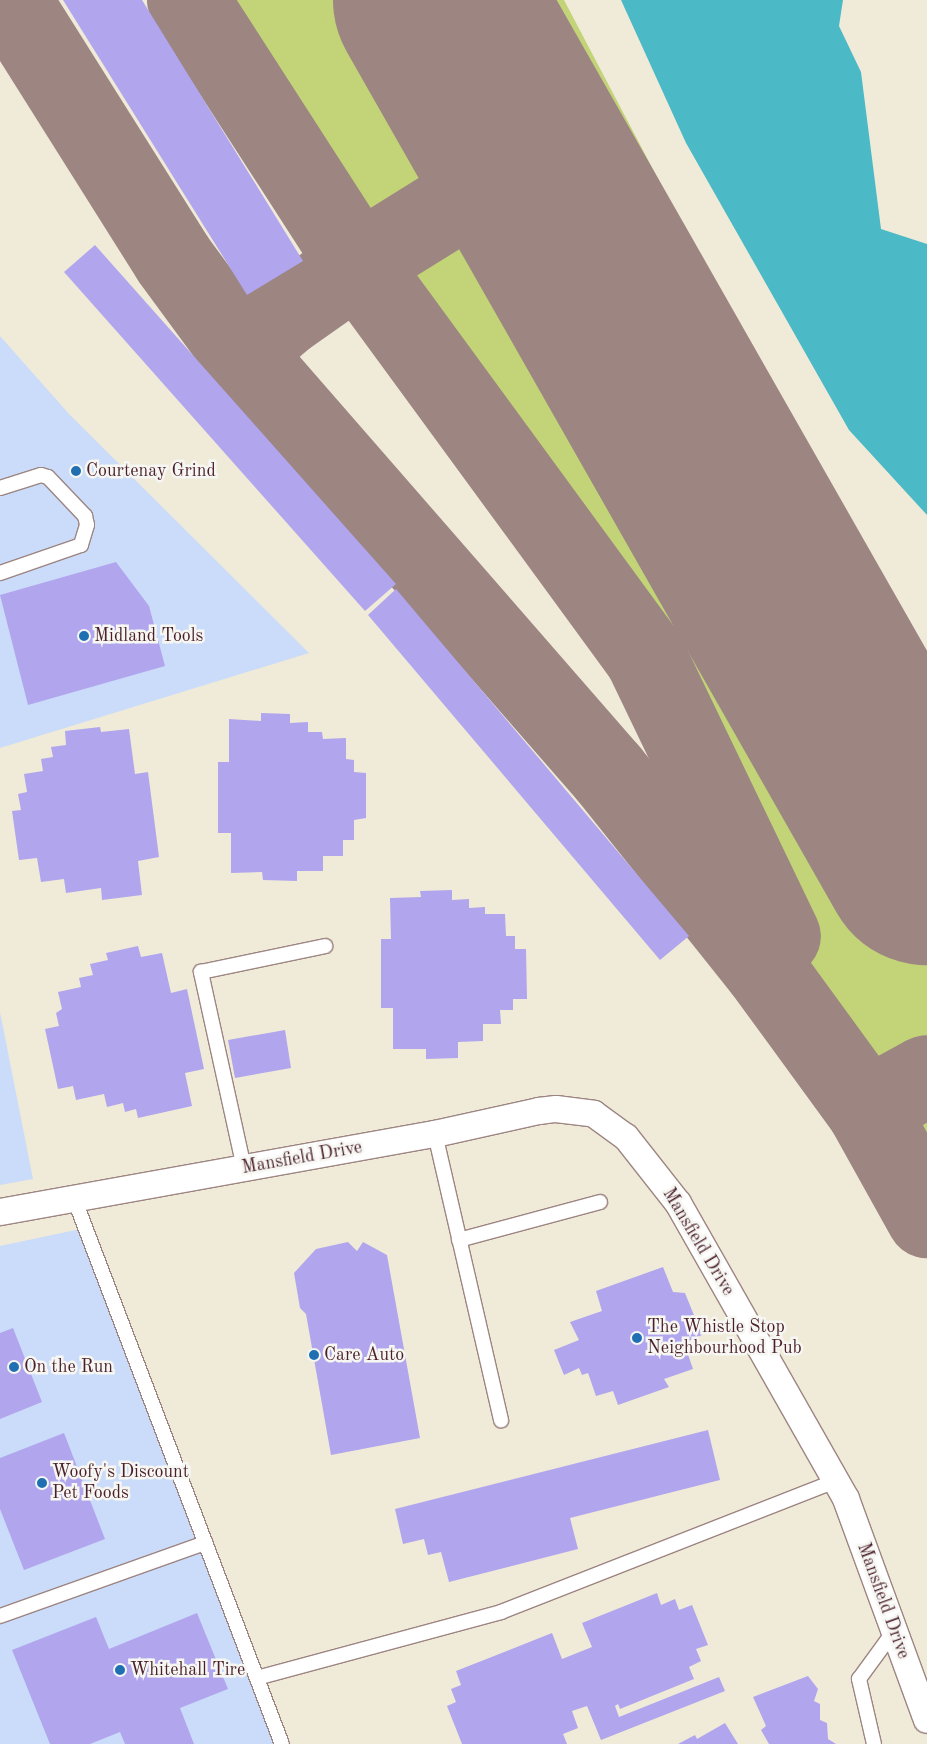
<!DOCTYPE html>
<style>
body{margin:0}
#map{position:relative;width:927px;height:1744px;overflow:hidden;background:#f0ebd8;font-family:"Old Standard TT",serif}
div>[style]{position:absolute}
.built>*{inset:0;background:#cadcf9}
.green>*{inset:0;background:#c2d477}
.water>*{inset:0;background:#4cb9c6}
.taxiway>*{height:82px;margin:-41px;padding:0 41px;transform-origin:41px;border-radius:41px;background:#9d8582}
.runway>*{height:208px;margin:-104px;padding:0 104px;transform-origin:104px;border-radius:104px;background:#9d8582}
.building>*{inset:0;background:#b1a5ee}
.roads{filter:drop-shadow(1px 0 #9d8582) drop-shadow(-1px 0 #9d8582) drop-shadow(0 1px #9d8582) drop-shadow(0 -1px #9d8582)}
.lane>*{height:14px;margin:-7px;padding:0 7px;transform-origin:7px;border-radius:7px;background:#fff}
.street>*{height:26px;margin:-13px;padding:0 13px;transform-origin:13px;border-radius:13px;background:#fff}
.dots>*{width:14px;height:14px;translate:-50% -50%;box-sizing:border-box;border:2px solid #f6f6f2;border-radius:50%}
span{translate:-50% -50%;white-space:nowrap;text-align:center;line-height:1.15;-webkit-text-stroke:5px #f6f6f2;paint-order:stroke}
.poi-label{font-size:18px;color:#4a1f2b}
.left{translate:0 -50%;text-align:left}
.street-label{font-size:18px;color:#4a1f2b}
</style>
<div id="map">
<div class="built">
<i style="clip-path:polygon(0 336px,70px 415px,309px 653px,0 748px)"></i>
<i style="clip-path:polygon(0 1012px,33px 1179px,0 1185px)"></i>
<i style="clip-path:polygon(85px 1228px,282px 1744px,0 1744px,0 1246px)"></i>
</div>
<div class="green">
<i style="clip-path:polygon(199px 0,391px 0,475px 145px,480px 160px,477px 172px,373px 239px,361px 239px,348px 233px)"></i>
<i style="clip-path:polygon(488px 0,564px 0,707px 272px,927px 663px,927px 780px)"></i>
<i style="clip-path:polygon(502px 198px,510px 206px,927px 938px,927px 1057px,881px 1080px,869px 1082px,851px 1064px,652px 644px,381px 269px,489px 199px)"></i>
<i style="clip-path:polygon(927px 1083px,927px 1201px,888px 1133px,886px 1114px,891px 1103px)"></i>
</div>
<div class="water">
<i style="clip-path:polygon(621px 0,843px 0,839px 26px,861px 72px,881px 229px,927px 244px,927px 515px,849px 430px,686px 143px)"></i>
</div>
<div class="taxiway">
<i style="left:10px;top:0;width:306px;rotate:57.8deg"></i>
<i style="left:173px;top:259px;width:117px;rotate:53.7deg"></i>
<i style="left:242px;top:353px;width:559px;rotate:48.92deg"></i>
<i style="left:609px;top:774px;width:248px;rotate:51.4deg"></i>
<i style="left:764px;top:968px;width:175px;rotate:53.9deg"></i>
<i style="left:867px;top:1109px;width:124px;rotate:60.9deg"></i>
<i style="left:188px;top:0;width:314px;rotate:57.2deg"></i>
<i style="left:358px;top:264px;width:486px;rotate:53.8deg"></i>
<i style="left:645px;top:656px;width:311px;rotate:64.3deg"></i>
<i style="left:242px;top:353px;width:55px;rotate:-41.3deg"></i>
<i style="left:283px;top:317px;width:92px;rotate:-35.2deg"></i>
<i style="left:358px;top:264px;width:199px;rotate:-31.9deg"></i>
<i style="left:867px;top:1109px;width:68px;rotate:-28.8deg"></i>
</div>
<div class="runway">
<i style="left:437px;top:0;width:991px;rotate:60.36deg"></i>
</div>
<div class="building">
<i style="clip-path:polygon(63px 0,142px 0,303px 261px,247px 295px)"></i>
<i style="clip-path:polygon(95px 245px,396px 584px,365px 611px,64px 272px)"></i>
<i style="clip-path:polygon(116px 562px,149px 606px,165px 666px,28px 705px,0 595px)"></i>
<i style="clip-path:polygon(396px 589px,689px 936px,660px 960px,368px 615px)"></i>
<i style="clip-path:polygon(261px 713px,290px 714px,290px 723px,308px 722px,308px 732px,322px 732px,323px 739px,346px 738px,346px 759px,354px 760px,354px 772px,366px 773px,366px 818px,354px 820px,354px 840px,343px 840px,343px 856px,323px 856px,323px 871px,297px 871px,297px 881px,263px 880px,262px 872px,231px 873px,231px 833px,218px 833px,218px 762px,229px 762px,229px 719px,261px 721px)"></i>
<i style="clip-path:polygon(100px 727px,101px 732px,129px 729px,135px 774px,148px 772px,159px 857px,138px 861px,142px 895px,102px 900px,101px 888px,66px 893px,64px 879px,41px 882px,37px 858px,19px 860px,12px 811px,21px 810px,18px 794px,27px 792px,24px 774px,43px 771px,41px 759px,53px 757px,51px 747px,66px 745px,65px 731px)"></i>
<i style="clip-path:polygon(452px 890px,452px 900px,469px 899px,469px 908px,485px 907px,485px 914px,505px 914px,506px 936px,515px 936px,515px 949px,526px 949px,527px 999px,513px 999px,513px 1010px,500px 1010px,501px 1024px,483px 1024px,483px 1041px,458px 1042px,458px 1058px,426px 1059px,426px 1049px,393px 1049px,393px 1008px,381px 1008px,381px 939px,391px 939px,390px 898px,421px 897px,420px 891px)"></i>
<i style="clip-path:polygon(138px 946px,141px 957px,162px 953px,171px 993px,187px 989px,204px 1069px,185px 1073px,192px 1106px,138px 1118px,136px 1109px,125px 1112px,123px 1103px,107px 1107px,104px 1094px,76px 1100px,73px 1086px,58px 1089px,45px 1029px,59px 1026px,56px 1013px,62px 1009px,58px 992px,81px 987px,79px 978px,93px 975px,90px 964px,108px 960px,106px 953px)"></i>
<i style="clip-path:polygon(285px 1030px,291px 1068px,235px 1078px,228px 1040px)"></i>
<i style="clip-path:polygon(348px 1242px,357px 1251px,363px 1242px,387px 1255px,420px 1438px,331px 1455px,306px 1314px,300px 1308px,294px 1273px,316px 1249px)"></i>
<i style="clip-path:polygon(663px 1267px,673px 1292px,685px 1293px,702px 1335px,684px 1343px,693px 1369px,664px 1379px,669px 1387px,618px 1405px,613px 1391px,596px 1396px,588px 1373px,582px 1375px,579px 1368px,564px 1375px,554px 1350px,579px 1340px,570px 1322px,602px 1311px,596px 1291px)"></i>
<i style="clip-path:polygon(13px 1328px,42px 1402px,0 1419px,0 1333px)"></i>
<i style="clip-path:polygon(708px 1430px,720px 1480px,570px 1518px,578px 1549px,449px 1582px,441px 1552px,428px 1555px,424px 1539px,403px 1544px,395px 1509px)"></i>
<i style="clip-path:polygon(64px 1433px,105px 1539px,24px 1570px,0 1509px,0 1458px)"></i>
<i style="clip-path:polygon(657px 1593px,661px 1605px,675px 1599px,679px 1610px,692px 1605px,708px 1645px,696px 1649px,701px 1661px,689px 1667px,694px 1679px,620px 1709px,618px 1704px,615px 1706px,619px 1717px,719px 1677px,725px 1691px,601px 1740px,587px 1706px,572px 1711px,578px 1728px,563px 1734px,567px 1744px,462px 1744px,447px 1706px,456px 1702px,451px 1689px,461px 1685px,456px 1671px,552px 1633px,562px 1659px,592px 1647px,582px 1623px)"></i>
<i style="clip-path:polygon(197px 1613px,228px 1689px,180px 1708px,194px 1744px,125px 1744px,120px 1732px,90px 1744px,50px 1744px,12px 1650px,96px 1617px,109px 1649px)"></i>
<i style="clip-path:polygon(808px 1676px,818px 1689px,814px 1701px,820px 1704px,820px 1720px,827px 1723px,828px 1739px,836px 1744px,769px 1744px,761px 1730px,766px 1726px,753px 1697px)"></i>
<i style="clip-path:polygon(725px 1723px,738px 1744px,678px 1744px,695px 1735px,697px 1739px)"></i>
</div>
<div class="roads">
<div class="lane">
<i style="left:0;top:488px;width:43px;rotate:-17.6deg"></i>
<i style="left:41px;top:475px;width:7px;rotate:16deg"></i>
<i style="left:48px;top:477px;width:54px;rotate:46.5deg"></i>
<i style="left:85px;top:516px;width:9px;rotate:77deg"></i>
<i style="left:87px;top:525px;width:21px;rotate:107deg"></i>
<i style="left:81px;top:545px;width:86px;rotate:160.9deg"></i>
<i style="left:435px;top:1134px;width:294px;rotate:77deg"></i>
<i style="left:244px;top:1168px;width:201px;rotate:-102.4deg"></i>
<i style="left:201px;top:972px;width:127px;rotate:-11.8deg"></i>
<i style="left:74px;top:1198px;width:584px;rotate:69.15deg"></i>
<i style="left:459px;top:1240px;width:146px;rotate:-15.1deg"></i>
<i style="left:0;top:1616px;width:218px;rotate:-19.6deg"></i>
<i style="left:257px;top:1678px;width:253px;rotate:-15.1deg"></i>
<i style="left:501px;top:1612px;width:359px;rotate:-21.4deg"></i>
<i style="left:874px;top:1744px;width:67px;rotate:-103deg"></i>
<i style="left:859px;top:1679px;width:59px;rotate:-53.9deg"></i>
</div>
<div class="street">
<i style="left:0;top:1212px;width:442px;rotate:-10.2deg"></i>
<i style="left:435px;top:1134px;width:107px;rotate:-12.5deg"></i>
<i style="left:539px;top:1111px;width:17px;rotate:-7deg"></i>
<i style="left:556px;top:1109px;width:38px;rotate:7deg"></i>
<i style="left:594px;top:1114px;width:39px;rotate:36deg"></i>
<i style="left:626px;top:1137px;width:84px;rotate:51.8deg"></i>
<i style="left:678px;top:1203px;width:340px;rotate:60.4deg"></i>
<i style="left:846px;top:1499px;width:235px;rotate:69.9deg"></i>
</div>
</div>
<div class="dots">
<i style="left:76px;top:471px;background:#1f6fb2"></i>
<i style="left:84px;top:636px;background:#1f6fb2"></i>
<i style="left:637px;top:1338px;background:#1f6fb2"></i>
<i style="left:314px;top:1355px;background:#1f6fb2"></i>
<i style="left:14px;top:1367px;background:#1f6fb2"></i>
<i style="left:42px;top:1483px;background:#1f6fb2"></i>
<i style="left:120px;top:1670px;background:#1f6fb2"></i>
</div>
<div class="poi-label">
<span class="left" style="left:86px;top:471px">Courtenay Grind</span>
<span class="left" style="left:94px;top:636px">Midland Tools</span>
<span class="left" style="left:647px;top:1338px">The Whistle Stop<br>Neighbourhood Pub</span>
<span class="left" style="left:324px;top:1355px">Care Auto</span>
<span class="left" style="left:24px;top:1367px">On the Run</span>
<span class="left" style="left:52px;top:1483px">Woofy's Discount<br>Pet Foods</span>
<span class="left" style="left:130px;top:1670px">Whitehall Tire</span>
</div>
<div class="street-label">
<span style="left:302px;top:1158px;rotate:-10deg">Mansfield Drive</span>
<span style="left:698px;top:1242px;rotate:59deg">Mansfield Drive</span>
<span style="left:883px;top:1601px;rotate:70deg">Mansfield Drive</span>
</div>
</div>
